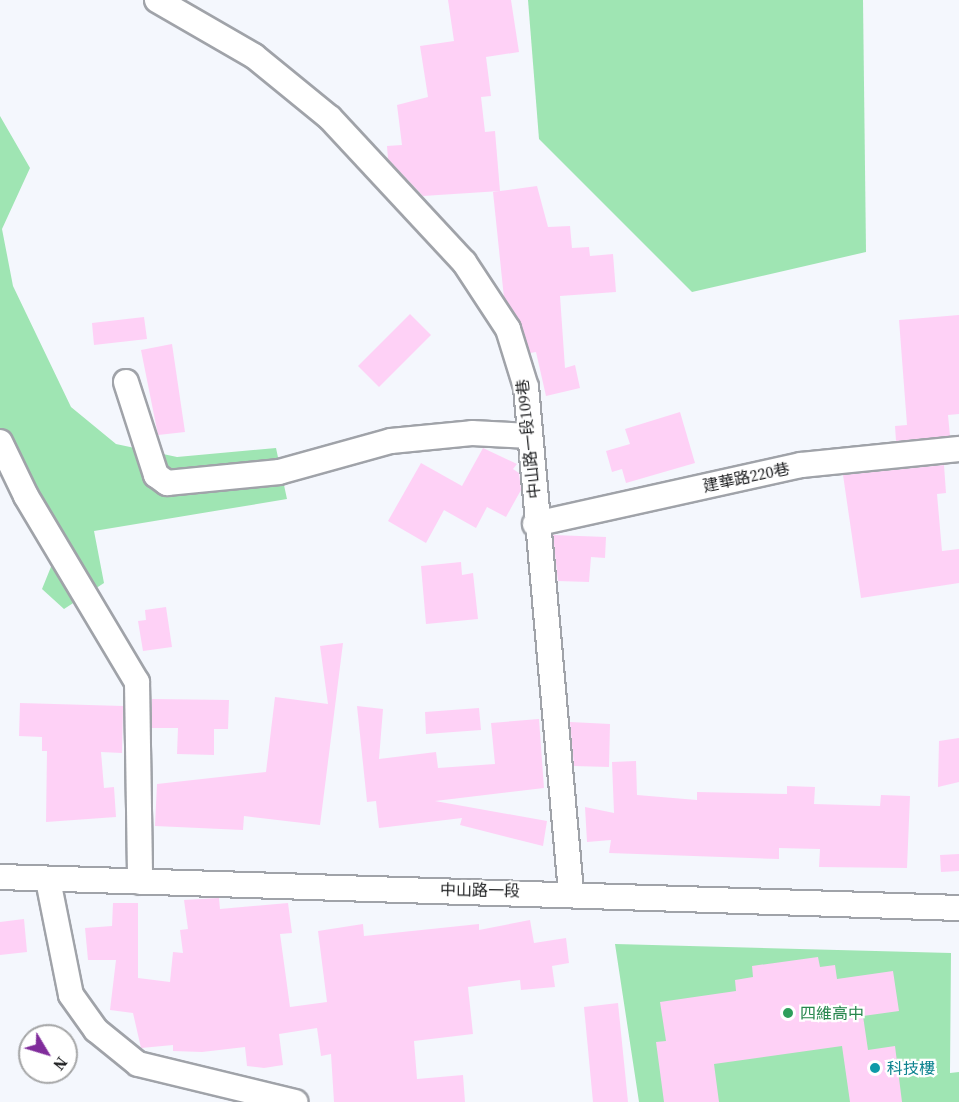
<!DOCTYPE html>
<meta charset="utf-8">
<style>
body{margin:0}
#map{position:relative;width:959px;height:1102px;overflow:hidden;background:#f4f7fd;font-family:"Source Serif 4","Noto Sans TC",serif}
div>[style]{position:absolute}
.green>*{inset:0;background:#9fe5b3}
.building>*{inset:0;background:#fed1f6}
.roads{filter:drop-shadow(2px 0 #a0a3a9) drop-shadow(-2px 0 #a0a3a9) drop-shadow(0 2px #a0a3a9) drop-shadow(0 -2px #a0a3a9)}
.minor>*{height:24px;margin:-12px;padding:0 12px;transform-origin:12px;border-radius:12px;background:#fff}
.dots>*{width:16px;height:16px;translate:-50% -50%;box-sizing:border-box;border:3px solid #fff;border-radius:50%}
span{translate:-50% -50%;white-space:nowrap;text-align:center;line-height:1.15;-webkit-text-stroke:4.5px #fff;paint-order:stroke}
.street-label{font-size:16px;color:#1f2022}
.leisure-label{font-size:16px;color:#27864d}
.left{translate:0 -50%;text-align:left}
.culture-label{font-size:16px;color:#0d838f}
.north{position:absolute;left:18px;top:1024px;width:60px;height:60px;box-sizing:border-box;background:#fff;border:2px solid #a5a6a7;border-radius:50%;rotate:128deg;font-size:16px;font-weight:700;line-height:24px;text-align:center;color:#1f2022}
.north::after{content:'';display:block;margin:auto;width:21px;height:27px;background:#802c9b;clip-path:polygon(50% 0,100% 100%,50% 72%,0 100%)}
</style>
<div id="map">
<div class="green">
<i style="clip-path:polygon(528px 0,863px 0,866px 252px,692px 292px,539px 139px)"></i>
<i style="clip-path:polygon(0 116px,30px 168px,2px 229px,13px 286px,71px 407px,116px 444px,177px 457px,276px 448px,287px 499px,94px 531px,104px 583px,64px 609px,42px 589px,57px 552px,0 461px)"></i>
<i style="clip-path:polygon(615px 944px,951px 953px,950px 1073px,959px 1072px,959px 1102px,639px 1102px)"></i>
</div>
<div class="building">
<i style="clip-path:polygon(448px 0,511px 0,519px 52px,486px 57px,491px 96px,481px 97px,485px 132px,495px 131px,500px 191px,537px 186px,548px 227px,570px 226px,572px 248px,589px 247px,590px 256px,613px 254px,616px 292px,560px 296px,565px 368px,575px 365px,580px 388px,546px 396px,536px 352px,530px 353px,504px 298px,493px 192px,500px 191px,423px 196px,388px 159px,387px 146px,402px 145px,397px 105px,428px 97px,420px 46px,454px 41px)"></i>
<i style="clip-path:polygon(410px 314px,431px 335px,379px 387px,358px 366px)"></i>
<i style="clip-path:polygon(959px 315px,959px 414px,948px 415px,950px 436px,896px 441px,895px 426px,907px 425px,899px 320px)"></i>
<i style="clip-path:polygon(144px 317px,147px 339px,94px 345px,92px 323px)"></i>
<i style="clip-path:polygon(172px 344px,185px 432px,158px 435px,141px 350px)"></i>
<i style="clip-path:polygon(680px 412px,695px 463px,626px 483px,622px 469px,612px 472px,606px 451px,630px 444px,625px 429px)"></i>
<i style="clip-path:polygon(483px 448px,517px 464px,513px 469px,519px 473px,521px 490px,506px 517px,487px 507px,476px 528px,444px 510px,426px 543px,388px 521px,421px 463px,462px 486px)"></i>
<i style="clip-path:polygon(944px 465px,946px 493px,937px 494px,942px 551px,959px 549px,959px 583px,861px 598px,843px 475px)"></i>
<i style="clip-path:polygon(553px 535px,606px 537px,605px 558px,591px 557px,589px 582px,558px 581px)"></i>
<i style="clip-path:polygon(461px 562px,462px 575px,473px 573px,478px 619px,426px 624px,421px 566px)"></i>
<i style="clip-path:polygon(166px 607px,172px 647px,143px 651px,138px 621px,146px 620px,145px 610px)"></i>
<i style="clip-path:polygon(343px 643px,320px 825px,244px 816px,243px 830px,155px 826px,157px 784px,266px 772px,275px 697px,328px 704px,320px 646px)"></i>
<i style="clip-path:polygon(152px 699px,229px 700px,228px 729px,214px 729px,214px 755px,177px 754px,178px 728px,152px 728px)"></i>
<i style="clip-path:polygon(20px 703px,123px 706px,122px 753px,101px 752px,104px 788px,114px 787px,116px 817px,46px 822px,47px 751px,42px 751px,42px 737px,19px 736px)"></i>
<i style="clip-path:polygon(357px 706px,383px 709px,379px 759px,436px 752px,438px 768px,495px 764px,491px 723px,539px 719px,544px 788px,435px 801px,547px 821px,543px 846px,460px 825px,462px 818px,379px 828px,376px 801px,367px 802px)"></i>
<i style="clip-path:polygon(479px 708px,481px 730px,426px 734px,425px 712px)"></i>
<i style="clip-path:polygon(570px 722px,610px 724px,609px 767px,574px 766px)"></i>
<i style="clip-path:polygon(959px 738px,959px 782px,938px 787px,939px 741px)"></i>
<i style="clip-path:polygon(636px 761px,637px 795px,697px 800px,697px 792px,787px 794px,787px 786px,815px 787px,814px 804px,880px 806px,881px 795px,910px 796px,907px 868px,819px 867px,820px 849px,779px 848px,779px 859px,609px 853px,611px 840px,587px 842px,585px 807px,614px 813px,612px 762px)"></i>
<i style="clip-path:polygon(959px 854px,959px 871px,941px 872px,940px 855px)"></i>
<i style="clip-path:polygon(219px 898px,220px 909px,288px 903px,292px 933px,280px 934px,290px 1007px,327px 1002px,318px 931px,363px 924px,364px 936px,479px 924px,479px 930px,530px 920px,534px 943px,566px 938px,569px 963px,552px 966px,555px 987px,521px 990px,520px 980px,468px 987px,473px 1034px,414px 1041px,417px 1079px,463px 1075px,465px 1102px,334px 1102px,331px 1054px,321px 1056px,317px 1028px,279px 1034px,283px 1065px,264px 1068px,247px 1066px,245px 1047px,202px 1052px,173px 1051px,173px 1045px,141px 1048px,133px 1013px,110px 1010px,116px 960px,88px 960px,85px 928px,112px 926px,113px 903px,138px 903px,138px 978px,170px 982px,173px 952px,183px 953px,180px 930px,188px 929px,184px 900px)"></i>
<i style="clip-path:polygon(24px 919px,27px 952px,0 955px,0 922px)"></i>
<i style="clip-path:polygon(818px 957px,820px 967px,835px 965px,837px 979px,893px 971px,899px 1011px,863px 1016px,868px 1050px,895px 1046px,902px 1102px,850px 1102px,842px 1046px,714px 1064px,719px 1102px,664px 1102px,656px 1042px,666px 1041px,660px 1002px,736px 991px,735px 980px,753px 977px,752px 966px)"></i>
<i style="clip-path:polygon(618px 1003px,628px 1102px,593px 1102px,584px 1007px)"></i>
</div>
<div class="roads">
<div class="minor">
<i style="left:157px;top:0;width:112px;rotate:30deg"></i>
<i style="left:254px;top:56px;width:98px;rotate:39.2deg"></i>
<i style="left:330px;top:118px;width:197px;rotate:47.1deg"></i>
<i style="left:464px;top:262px;width:80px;rotate:56.7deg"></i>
<i style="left:508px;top:329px;width:61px;rotate:72.8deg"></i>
<i style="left:526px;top:387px;width:507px;rotate:84.91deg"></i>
<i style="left:126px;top:382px;width:98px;rotate:72.1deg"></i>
<i style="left:156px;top:475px;width:14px;rotate:36deg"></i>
<i style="left:167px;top:483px;width:113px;rotate:-5.6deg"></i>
<i style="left:279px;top:472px;width:116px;rotate:-15.5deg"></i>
<i style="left:391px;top:441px;width:81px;rotate:-5.6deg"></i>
<i style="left:472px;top:433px;width:58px;rotate:3deg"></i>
<i style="left:0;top:442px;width:60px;rotate:64.3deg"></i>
<i style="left:26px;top:496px;width:217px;rotate:59.2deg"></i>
<i style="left:137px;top:682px;width:200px;rotate:89.1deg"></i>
<i style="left:535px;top:524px;width:272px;rotate:-12.5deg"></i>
<i style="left:801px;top:465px;width:159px;rotate:-5.8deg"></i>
<i style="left:0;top:877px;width:960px;rotate:1.85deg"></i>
<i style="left:48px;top:880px;width:117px;rotate:78.7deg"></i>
<i style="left:71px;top:995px;width:43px;rotate:54.5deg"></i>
<i style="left:96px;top:1030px;width:54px;rotate:39deg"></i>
<i style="left:138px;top:1064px;width:162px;rotate:13.6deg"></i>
</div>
</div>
<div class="dots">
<i style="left:788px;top:1013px;background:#2e9e5b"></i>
<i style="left:875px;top:1068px;background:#0f9aa8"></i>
</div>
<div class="street-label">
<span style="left:528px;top:439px;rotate:-96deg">中山路一段109巷</span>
<span style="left:746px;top:477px;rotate:-12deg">建華路220巷</span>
<span style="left:480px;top:890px;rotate:1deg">中山路一段</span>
</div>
<div class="leisure-label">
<span class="left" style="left:800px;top:1013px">四維高中</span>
</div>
<div class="culture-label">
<span class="left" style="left:887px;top:1068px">科技樓</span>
</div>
<div class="north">N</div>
</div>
